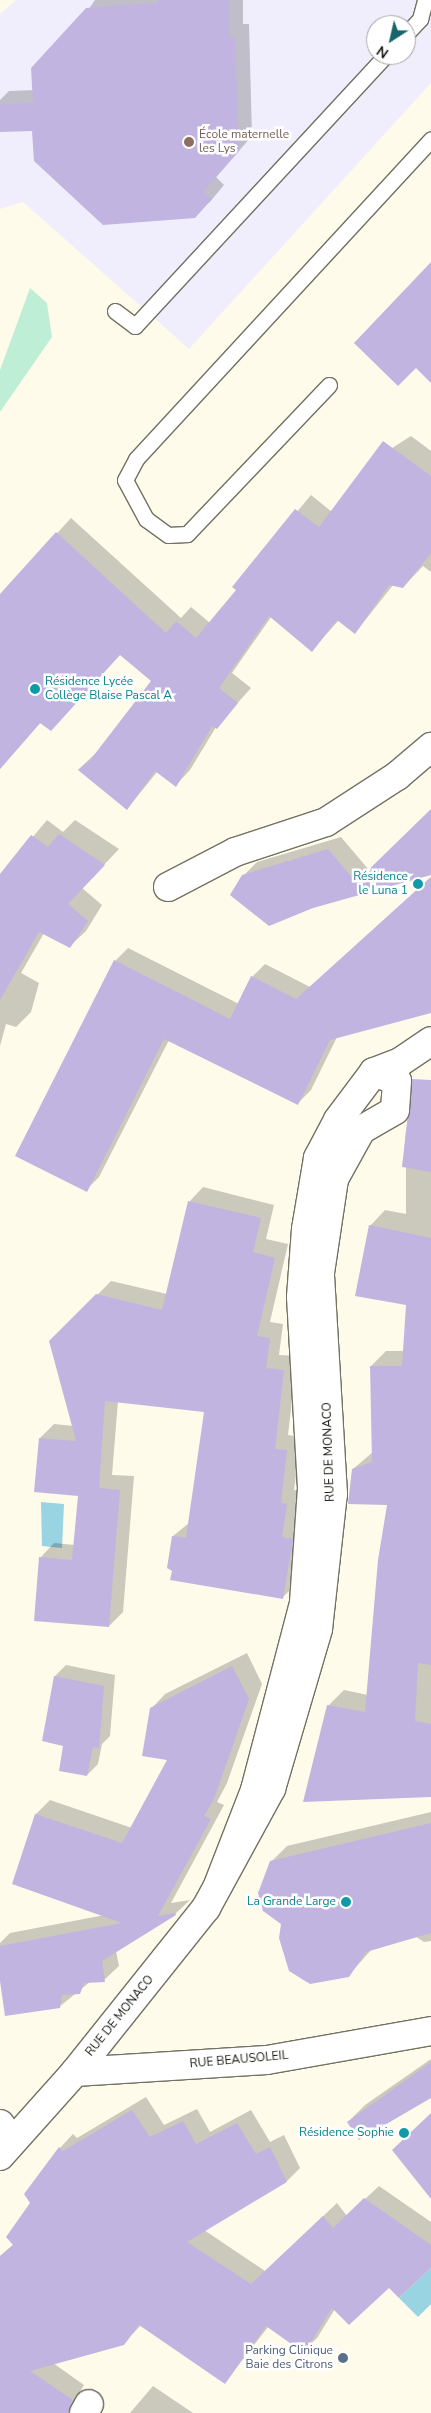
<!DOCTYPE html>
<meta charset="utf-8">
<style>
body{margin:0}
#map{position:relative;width:431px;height:2413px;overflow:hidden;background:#fefbeb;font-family:"Nunito Sans",sans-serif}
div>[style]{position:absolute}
.education>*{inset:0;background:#f0eefc}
.green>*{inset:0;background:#bfeed6}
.water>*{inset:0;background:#99d4e2}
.shadow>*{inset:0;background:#0003}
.building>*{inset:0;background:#c2b4e0}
.roads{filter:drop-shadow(1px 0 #737163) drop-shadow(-1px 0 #737163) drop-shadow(0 1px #737163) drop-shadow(0 -1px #737163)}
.service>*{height:15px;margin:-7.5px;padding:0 7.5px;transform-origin:7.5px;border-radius:7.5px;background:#fff}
.minor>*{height:28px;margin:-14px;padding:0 14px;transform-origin:14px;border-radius:14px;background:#fff}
.tertiary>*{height:28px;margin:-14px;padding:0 14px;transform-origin:14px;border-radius:14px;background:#fff}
.dots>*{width:14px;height:14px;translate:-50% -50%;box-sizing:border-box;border:2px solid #fff;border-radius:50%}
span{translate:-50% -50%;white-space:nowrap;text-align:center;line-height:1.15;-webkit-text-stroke:5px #fff;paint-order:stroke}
.education-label{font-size:12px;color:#785e54}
.left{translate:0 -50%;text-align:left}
.culture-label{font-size:12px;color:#0d838f}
.right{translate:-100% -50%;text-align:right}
.street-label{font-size:12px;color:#171610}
.service-label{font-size:12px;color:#4e5e75}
.north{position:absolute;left:366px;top:15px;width:50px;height:50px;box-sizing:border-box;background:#fff;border:1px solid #a2a29f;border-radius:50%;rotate:215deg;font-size:14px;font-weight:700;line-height:20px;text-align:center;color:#171610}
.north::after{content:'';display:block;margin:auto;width:18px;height:22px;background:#16646c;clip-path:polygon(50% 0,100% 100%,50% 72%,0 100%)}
</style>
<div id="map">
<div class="education">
<i style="clip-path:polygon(evenodd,16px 0,431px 0,431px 83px,189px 349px,23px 202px,0 209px,0 14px,16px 0,376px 25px,406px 25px,406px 55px,376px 55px,376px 25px)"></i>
</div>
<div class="green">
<i style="clip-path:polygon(30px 288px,47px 303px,52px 337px,0 412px,0 370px)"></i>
</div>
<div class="water">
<i style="clip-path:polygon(41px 1502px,64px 1504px,62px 1548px,42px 1546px)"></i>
<i style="clip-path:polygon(431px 2268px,431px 2304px,418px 2317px,399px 2298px)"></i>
</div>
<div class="shadow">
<i style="clip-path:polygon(95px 0,243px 0,243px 24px,249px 24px,252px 136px,216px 177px,224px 185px,209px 203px,33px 130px,0 131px,0 100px,9px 91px,34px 90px)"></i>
<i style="clip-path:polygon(411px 436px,431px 451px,431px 572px,423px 566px,403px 587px,393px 585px,355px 633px,339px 620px,312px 650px,271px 617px,232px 673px,251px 688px,216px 727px,190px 770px,176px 785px,157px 772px,127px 809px,79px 769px,97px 752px,153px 680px,121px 654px,41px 722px,0 769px,0 596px,71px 518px,181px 618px,191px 607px,210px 623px,238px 590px,234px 587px,311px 495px,332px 512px,375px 459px)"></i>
<i style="clip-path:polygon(431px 810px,431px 873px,313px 907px,243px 876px,257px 862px,341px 837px,369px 870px)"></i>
<i style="clip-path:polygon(47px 820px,63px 832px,75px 820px,119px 849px,82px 888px,102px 905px,86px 931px,70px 946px,44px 933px,21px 973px,39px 983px,31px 1012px,16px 1027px,6px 1024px,0 1046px,0 876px)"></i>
<i style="clip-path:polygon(431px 877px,431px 1012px,337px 1037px,311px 1090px,298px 1103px,169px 1040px,99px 1177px,86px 1190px,115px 961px,128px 948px,239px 1004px,252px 977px,265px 964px,310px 987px)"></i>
<i style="clip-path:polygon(422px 1113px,431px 1114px,431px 1796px,328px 1706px,344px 1690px,368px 1695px,389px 1503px,353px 1469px,373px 1452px,371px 1366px,386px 1351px,404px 1351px,408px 1304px,370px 1226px,385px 1210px,406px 1214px,406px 1166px,403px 1166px,406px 1129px)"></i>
<i style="clip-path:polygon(203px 1187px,274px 1205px,266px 1239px,288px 1244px,270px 1322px,283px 1324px,279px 1355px,297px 1356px,288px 1435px,301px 1437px,294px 1490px,300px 1491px,295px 1523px,306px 1525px,296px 1584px,282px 1598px,173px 1570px,173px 1536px,189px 1523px,205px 1411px,118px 1401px,112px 1475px,134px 1476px,123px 1612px,109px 1626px,41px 1557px,54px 1543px,75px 1545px,79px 1494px,40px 1438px,54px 1424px,73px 1426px,51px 1342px,111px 1281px,167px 1294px,190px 1201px)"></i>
<i style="clip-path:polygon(247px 1653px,262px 1684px,227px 1783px,217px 1802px,224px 1805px,171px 1903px,190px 1900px,175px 1914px,116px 1951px,119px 1966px,104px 1980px,91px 1981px,59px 2007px,0 1973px,0 1943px,10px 1933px,105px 1915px,13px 1883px,36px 1814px,50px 1800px,132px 1828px,169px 1760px,151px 1709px,165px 1694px)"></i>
<i style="clip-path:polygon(66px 1665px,115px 1675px,110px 1736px,102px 1744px,98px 1764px,87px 1775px,65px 1745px,43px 1740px,55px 1676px)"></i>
<i style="clip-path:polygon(431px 1812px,431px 1941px,424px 1942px,415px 1936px,372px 1949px,348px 1976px,283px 1923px,271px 1862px,287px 1846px)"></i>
<i style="clip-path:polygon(431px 2059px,431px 2098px,348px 2122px,365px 2105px)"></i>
<i style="clip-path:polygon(146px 2097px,164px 2125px,197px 2109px,210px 2132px,251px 2110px,270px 2142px,284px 2135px,300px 2168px,287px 2181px,204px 2230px,265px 2271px,337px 2203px,347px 2216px,379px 2186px,431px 2222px,431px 2266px,335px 2309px,317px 2338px,303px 2351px,268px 2327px,225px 2382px,141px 2325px,123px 2344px,53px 2363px,84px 2385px,67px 2413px,0 2413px,0 2256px,14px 2244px,60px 2148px,73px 2134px,77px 2138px)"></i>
<i style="clip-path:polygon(153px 2386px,193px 2413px,130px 2413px)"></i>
</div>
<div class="building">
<i style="clip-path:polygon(158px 0,229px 0,230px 38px,235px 38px,239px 151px,203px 192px,212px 199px,195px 218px,103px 225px,34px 161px,32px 131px,0 132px,0 104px,33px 103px,31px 68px,86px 8px,158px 3px)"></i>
<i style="clip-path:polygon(431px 262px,431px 383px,416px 368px,398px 386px,354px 343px)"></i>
<i style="clip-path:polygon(383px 441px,431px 476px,431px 553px,403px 588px,389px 585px,355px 634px,337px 620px,312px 652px,269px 616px,219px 688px,238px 703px,217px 729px,212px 726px,176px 787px,155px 771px,127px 810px,78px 770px,91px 759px,151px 681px,120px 655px,51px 731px,40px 723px,0 769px,0 594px,56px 532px,166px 633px,176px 621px,196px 638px,236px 590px,232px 587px,295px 509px,319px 527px)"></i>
<i style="clip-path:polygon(431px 809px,431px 875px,313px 908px,269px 926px,230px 895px,242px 875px,328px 849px,356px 882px)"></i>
<i style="clip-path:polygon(59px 834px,105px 865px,68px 904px,88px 921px,70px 948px,39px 932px,0 1000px,0 874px,31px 835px,48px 847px)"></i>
<i style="clip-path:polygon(431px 877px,431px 1013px,330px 1040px,298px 1105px,164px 1039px,87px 1192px,15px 1156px,114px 960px,230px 1019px,251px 976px,296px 999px)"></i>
<i style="clip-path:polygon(412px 1079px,431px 1080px,431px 1172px,402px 1167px)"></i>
<i style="clip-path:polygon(188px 1201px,261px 1218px,253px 1252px,275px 1258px,257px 1336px,270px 1338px,266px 1368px,284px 1370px,275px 1449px,287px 1450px,281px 1503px,287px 1504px,282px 1537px,293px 1539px,283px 1599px,170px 1580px,172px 1571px,167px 1568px,172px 1536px,186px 1538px,204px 1412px,105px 1401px,99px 1488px,120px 1490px,109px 1627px,34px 1621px,39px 1557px,72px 1560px,78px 1496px,34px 1492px,39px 1438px,76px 1441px,49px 1341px,96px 1294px,162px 1310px)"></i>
<i style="clip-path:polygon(369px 1225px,431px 1238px,431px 1665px,418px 1663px,415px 1721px,431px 1724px,431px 1797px,303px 1802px,327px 1705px,365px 1712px,378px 1560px,387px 1505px,348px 1504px,352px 1469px,372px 1462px,370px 1366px,402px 1366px,406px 1305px,355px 1296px)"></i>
<i style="clip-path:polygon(232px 1666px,249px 1699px,214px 1799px,204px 1816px,211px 1819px,158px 1916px,175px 1913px,176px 1915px,102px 1961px,105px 1982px,84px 1983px,80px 1994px,62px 1995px,60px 2008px,5px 2016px,0 1981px,0 1946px,122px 1923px,12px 1884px,35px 1814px,122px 1843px,167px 1760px,142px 1756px,150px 1708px)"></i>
<i style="clip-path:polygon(54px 1676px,104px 1686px,99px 1748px,93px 1747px,87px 1776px,59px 1771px,63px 1746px,42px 1741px)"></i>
<i style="clip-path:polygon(431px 1823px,431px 1933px,366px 1952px,349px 1977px,310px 1984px,289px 1971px,279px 1938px,281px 1924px,263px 1911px,258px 1893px,270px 1861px)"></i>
<i style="clip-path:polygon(431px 2062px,431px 2098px,359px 2140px,347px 2122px)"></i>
<i style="clip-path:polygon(132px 2110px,150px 2137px,183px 2121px,196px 2144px,237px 2123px,256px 2154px,270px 2147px,287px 2182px,187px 2242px,251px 2284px,323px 2216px,333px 2228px,364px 2198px,431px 2245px,431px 2268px,399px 2298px,389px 2288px,349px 2325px,332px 2308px,304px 2353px,266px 2326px,225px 2384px,139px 2325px,124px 2345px,30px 2371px,73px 2400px,68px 2413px,0 2413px,0 2256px,13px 2245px,6px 2237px,30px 2203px,24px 2194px,59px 2147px,63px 2151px)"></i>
<i style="clip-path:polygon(431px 2113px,431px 2199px,392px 2150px)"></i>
</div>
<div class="roads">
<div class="service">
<i style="left:406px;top:34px;width:21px;rotate:-47deg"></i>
<i style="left:420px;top:19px;width:20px;rotate:-75deg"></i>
<i style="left:115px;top:311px;width:25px;rotate:37deg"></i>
<i style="left:135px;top:326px;width:369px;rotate:-47.2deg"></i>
<i style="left:329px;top:385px;width:206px;rotate:133.6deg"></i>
<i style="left:187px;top:534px;width:19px;rotate:177deg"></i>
<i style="left:168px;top:535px;width:27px;rotate:-144deg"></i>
<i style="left:146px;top:519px;width:44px;rotate:-118.3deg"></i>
<i style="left:125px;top:480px;width:24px;rotate:-62deg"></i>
<i style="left:136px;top:459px;width:435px;rotate:-47.3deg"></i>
</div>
<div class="minor">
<i style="left:168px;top:887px;width:76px;rotate:-27.6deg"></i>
<i style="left:235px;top:852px;width:96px;rotate:-18.2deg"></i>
<i style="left:326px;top:822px;width:85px;rotate:-32.9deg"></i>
<i style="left:397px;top:776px;width:45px;rotate:-40.5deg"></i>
<i style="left:374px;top:1072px;width:28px;rotate:-21deg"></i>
<i style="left:400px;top:1062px;width:37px;rotate:-34deg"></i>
<i style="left:75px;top:2072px;width:192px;rotate:-3.6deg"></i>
<i style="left:267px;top:2060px;width:167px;rotate:-10deg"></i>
<i style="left:0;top:2156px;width:113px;rotate:-48.2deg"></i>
<i style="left:75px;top:2072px;width:210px;rotate:-51.4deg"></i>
<i style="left:206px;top:1908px;width:136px;rotate:-61.4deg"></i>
<i style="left:271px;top:1789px;width:167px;rotate:-73.6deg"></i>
<i style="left:318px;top:1629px;width:136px;rotate:-83.7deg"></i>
<i style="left:333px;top:1494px;width:221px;rotate:-93.4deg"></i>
<i style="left:320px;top:1273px;width:95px;rotate:-81.5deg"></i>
<i style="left:334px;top:1179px;width:56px;rotate:-61.1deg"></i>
<i style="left:361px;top:1130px;width:39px;rotate:-30deg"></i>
<i style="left:395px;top:1110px;width:29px;rotate:-86deg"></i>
<i style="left:397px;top:1081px;width:25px;rotate:-159deg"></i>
<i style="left:374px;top:1072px;width:60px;rotate:126.9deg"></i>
<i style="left:338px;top:1120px;width:43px;rotate:117.8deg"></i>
<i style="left:318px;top:1158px;width:72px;rotate:99.6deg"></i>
<i style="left:306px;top:1229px;width:68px;rotate:94.2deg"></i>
<i style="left:301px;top:1297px;width:191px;rotate:86.7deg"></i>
<i style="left:312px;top:1488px;width:115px;rotate:94deg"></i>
<i style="left:304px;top:1603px;width:193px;rotate:104.7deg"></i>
<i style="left:255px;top:1790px;width:100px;rotate:111.2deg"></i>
<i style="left:84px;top:2413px;width:10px;rotate:-61deg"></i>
</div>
<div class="tertiary">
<i style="left:0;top:2124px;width:19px;rotate:55deg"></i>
</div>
</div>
<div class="dots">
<i style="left:189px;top:142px;background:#8d6e63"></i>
<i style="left:35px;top:689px;background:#0f9aa8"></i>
<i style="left:418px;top:884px;background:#0f9aa8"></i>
<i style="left:346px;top:1902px;background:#0f9aa8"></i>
<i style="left:404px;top:2133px;background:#0f9aa8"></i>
<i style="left:343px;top:2358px;background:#5c6f8a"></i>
</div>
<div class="education-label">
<span class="left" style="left:199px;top:142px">École maternelle<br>les Lys</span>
</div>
<div class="culture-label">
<span class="left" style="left:45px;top:689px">Résidence Lycée<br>Collège Blaise Pascal A</span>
<span class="right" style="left:408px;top:884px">Résidence<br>le Luna 1</span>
<span class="right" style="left:336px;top:1902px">La Grande Large</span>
<span class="right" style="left:394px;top:2133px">Résidence Sophie</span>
</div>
<div class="street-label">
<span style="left:329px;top:1452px;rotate:-92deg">RUE DE MONACO</span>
<span style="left:120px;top:2016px;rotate:-51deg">RUE DE MONACO</span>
<span style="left:239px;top:2060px;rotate:-5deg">RUE BEAUSOLEIL</span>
</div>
<div class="service-label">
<span class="right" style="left:333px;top:2358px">Parking Clinique<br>Baie des Citrons</span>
</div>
<div class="north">N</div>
</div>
